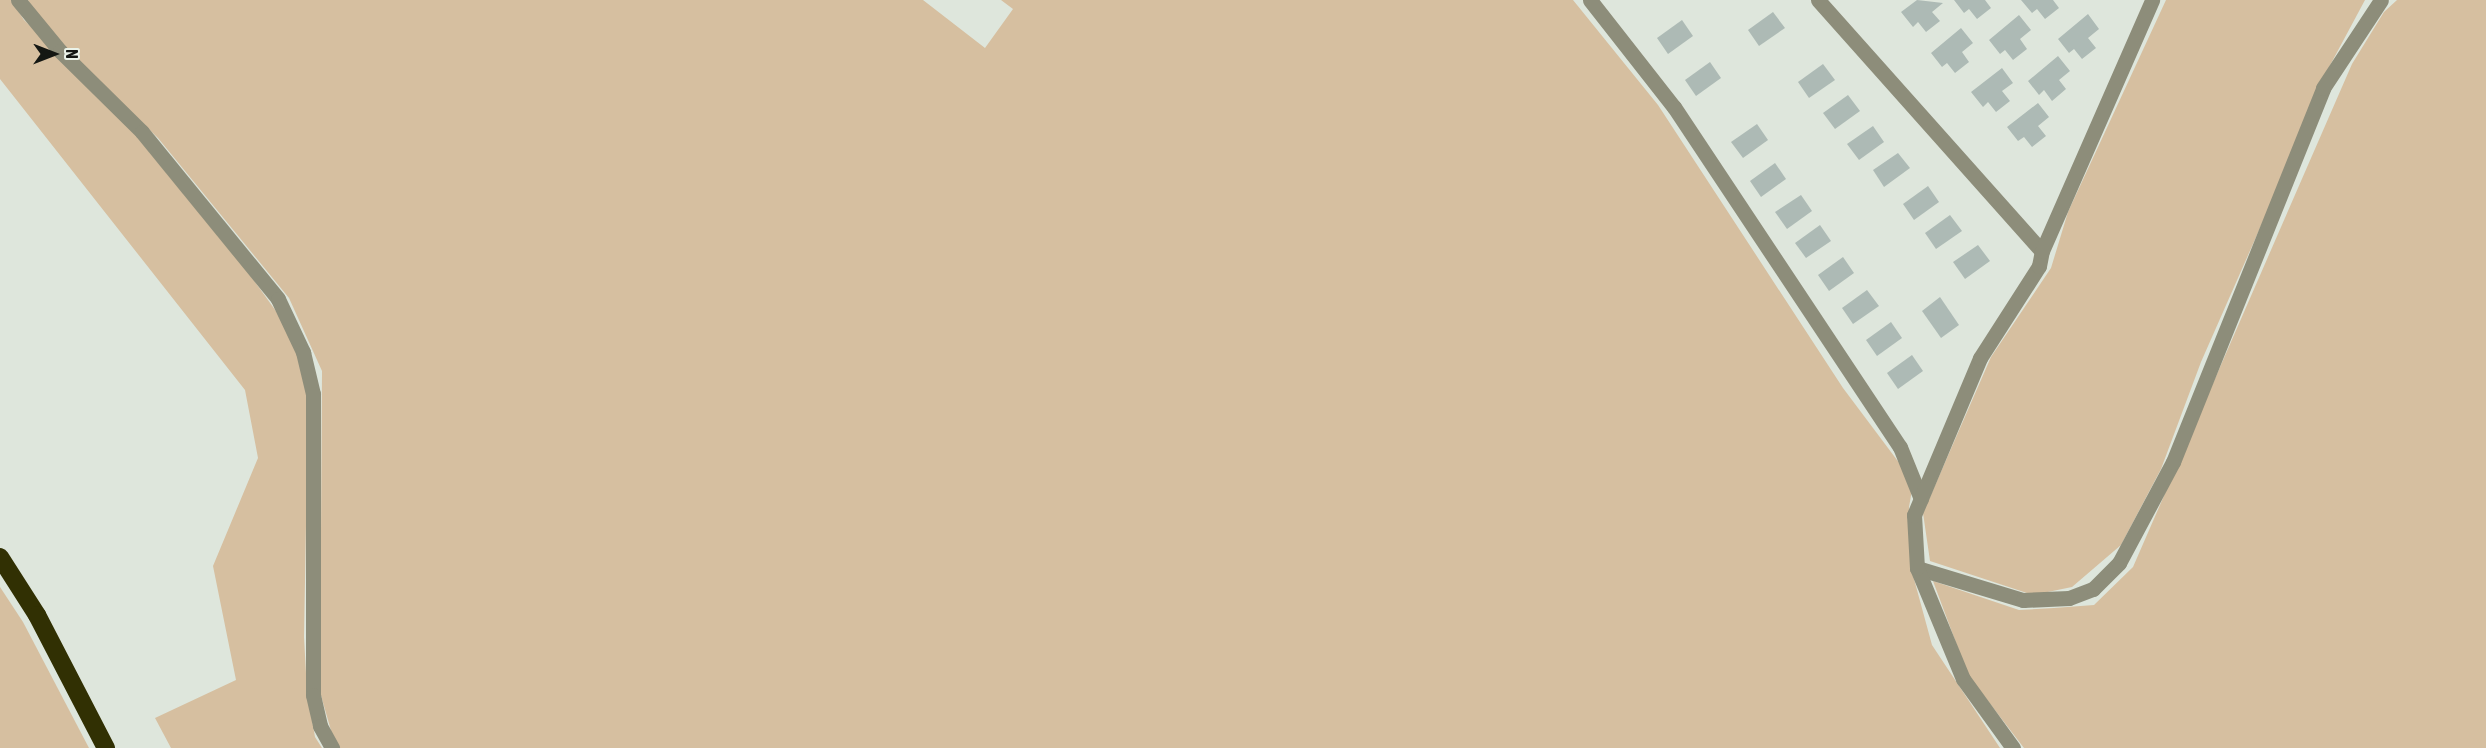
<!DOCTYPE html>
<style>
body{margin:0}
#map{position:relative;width:2486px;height:748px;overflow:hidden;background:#dee6dc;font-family:"Asap Condensed",sans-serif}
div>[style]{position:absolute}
.green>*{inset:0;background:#d6bfa0}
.building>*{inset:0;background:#adbab5}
.street>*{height:15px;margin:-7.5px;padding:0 7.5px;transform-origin:7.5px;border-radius:7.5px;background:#8d8d7a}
.highway>*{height:18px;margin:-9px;padding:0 9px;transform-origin:9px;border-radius:9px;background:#313003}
span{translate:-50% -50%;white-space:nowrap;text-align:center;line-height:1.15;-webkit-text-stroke:4.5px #ebf3e9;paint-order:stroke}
.north{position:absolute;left:24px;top:24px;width:60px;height:60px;-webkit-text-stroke:4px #ebf3e9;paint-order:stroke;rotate:90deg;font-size:16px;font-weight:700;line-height:24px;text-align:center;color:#141713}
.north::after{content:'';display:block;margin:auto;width:21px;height:27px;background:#141713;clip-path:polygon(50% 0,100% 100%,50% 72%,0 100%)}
</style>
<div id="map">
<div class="green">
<i style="clip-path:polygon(0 0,11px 0,24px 20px,104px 95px,248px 272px,283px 321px,304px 371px,308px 414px,304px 637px,307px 691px,315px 737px,322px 748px,171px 748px,155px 718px,236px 680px,213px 566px,258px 458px,245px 390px,0 79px)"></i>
<i style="clip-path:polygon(28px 0,923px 0,985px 48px,1013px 9px,1001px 0,1573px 0,1658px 105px,1843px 388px,1909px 476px,1912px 490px,1909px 507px,1911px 568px,1932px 645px,2000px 748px,336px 748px,320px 692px,322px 371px,289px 298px,158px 138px,39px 22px)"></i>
<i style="clip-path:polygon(2166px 0,2365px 0,2313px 97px,2282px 178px,2201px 362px,2161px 469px,2121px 545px,2072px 587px,2033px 595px,1930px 561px,1923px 513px,1991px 357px,2051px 268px,2068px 212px)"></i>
<i style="clip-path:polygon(2397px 0,2486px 0,2486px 748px,2024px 748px,1968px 675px,1933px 581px,2019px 610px,2054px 608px,2094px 605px,2133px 567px,2352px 64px,2384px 12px)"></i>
<i style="clip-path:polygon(0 587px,23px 622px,89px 748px,0 748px)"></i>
</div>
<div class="building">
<i style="clip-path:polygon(1917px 0,1943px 3px,1932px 12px,1940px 21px,1926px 32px,1918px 22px,1913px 27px,1901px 12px)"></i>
<i style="clip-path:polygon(1954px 0,1985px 0,1991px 8px,1977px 19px,1969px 9px,1964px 13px)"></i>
<i style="clip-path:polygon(2021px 0,2053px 0,2059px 8px,2045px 19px,2037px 9px,2032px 13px)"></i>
<i style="clip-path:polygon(1773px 12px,1785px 28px,1759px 46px,1748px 30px)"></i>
<i style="clip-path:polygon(2088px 14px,2099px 29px,2088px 38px,2096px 48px,2082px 59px,2074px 49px,2069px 53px,2058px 39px)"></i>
<i style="clip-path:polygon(2019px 15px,2031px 30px,2020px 39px,2027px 49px,2013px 60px,2005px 50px,2000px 54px,1989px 40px)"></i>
<i style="clip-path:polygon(1682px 20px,1693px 36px,1668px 54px,1657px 38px)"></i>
<i style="clip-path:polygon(1961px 28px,1973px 43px,1962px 52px,1969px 62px,1955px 73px,1947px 63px,1942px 67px,1931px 53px)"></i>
<i style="clip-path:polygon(2058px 56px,2070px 71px,2059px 80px,2066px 89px,2052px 101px,2044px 90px,2039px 95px,2028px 81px)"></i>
<i style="clip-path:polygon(1710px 62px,1721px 78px,1696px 96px,1685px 80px)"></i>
<i style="clip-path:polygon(1823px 64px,1835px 80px,1809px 98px,1798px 82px)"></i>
<i style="clip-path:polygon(2002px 68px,2013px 83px,2002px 91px,2010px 101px,1996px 112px,1988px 102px,1983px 107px,1971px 92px)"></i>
<i style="clip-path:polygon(1848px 95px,1860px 111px,1835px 129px,1823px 113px)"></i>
<i style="clip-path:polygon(2038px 103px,2049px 117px,2038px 126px,2046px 136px,2032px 147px,2024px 137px,2018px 141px,2007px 127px)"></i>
<i style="clip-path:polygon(1757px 124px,1768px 140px,1743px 158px,1731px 142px)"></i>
<i style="clip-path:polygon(1873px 126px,1884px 142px,1859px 160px,1847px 144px)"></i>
<i style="clip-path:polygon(1898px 153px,1910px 168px,1884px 187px,1873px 170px)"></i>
<i style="clip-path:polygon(1775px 163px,1786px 179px,1761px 197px,1750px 181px)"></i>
<i style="clip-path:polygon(1928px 186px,1939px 202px,1914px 220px,1903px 204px)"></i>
<i style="clip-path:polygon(1801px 195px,1812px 211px,1787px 229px,1775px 212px)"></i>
<i style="clip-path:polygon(1950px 215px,1962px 231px,1936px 249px,1925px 233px)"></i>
<i style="clip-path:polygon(1820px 225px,1831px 241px,1806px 258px,1795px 243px)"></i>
<i style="clip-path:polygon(1978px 245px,1990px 261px,1965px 279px,1953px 262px)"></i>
<i style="clip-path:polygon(1843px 257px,1854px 273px,1829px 291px,1818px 275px)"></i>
<i style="clip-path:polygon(1867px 290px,1879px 306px,1853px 324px,1842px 308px)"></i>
<i style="clip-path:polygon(1940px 297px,1959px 325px,1941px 338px,1922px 311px)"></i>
<i style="clip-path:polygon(1891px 322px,1902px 338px,1877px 356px,1866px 340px)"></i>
<i style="clip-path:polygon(1912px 355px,1923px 371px,1898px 389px,1887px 373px)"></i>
</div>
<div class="street">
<i style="left:18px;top:0;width:66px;rotate:50.5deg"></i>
<i style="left:60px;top:51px;width:115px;rotate:44.6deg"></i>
<i style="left:142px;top:132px;width:215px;rotate:50.8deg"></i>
<i style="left:278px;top:299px;width:59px;rotate:64.7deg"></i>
<i style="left:303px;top:352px;width:43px;rotate:76.6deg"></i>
<i style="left:313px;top:394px;width:301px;rotate:90deg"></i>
<i style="left:313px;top:695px;width:32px;rotate:77deg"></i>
<i style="left:320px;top:726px;width:25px;rotate:61deg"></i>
<i style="left:1590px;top:0;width:136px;rotate:51.9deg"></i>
<i style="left:1674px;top:107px;width:408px;rotate:56.4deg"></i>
<i style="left:1900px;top:447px;width:56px;rotate:68deg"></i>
<i style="left:1818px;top:0;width:336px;rotate:48.3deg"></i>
<i style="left:1917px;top:568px;width:111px;rotate:16.8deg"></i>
<i style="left:2023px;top:600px;width:46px;rotate:-2.5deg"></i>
<i style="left:2069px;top:598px;width:26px;rotate:-21deg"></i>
<i style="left:2093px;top:589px;width:37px;rotate:-45deg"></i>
<i style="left:2119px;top:563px;width:115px;rotate:-61.9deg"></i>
<i style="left:2173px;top:462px;width:403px;rotate:-68.1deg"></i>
<i style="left:2323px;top:88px;width:105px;rotate:-56.6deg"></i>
<i style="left:2013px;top:748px;width:85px;rotate:-125.9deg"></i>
<i style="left:1963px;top:679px;width:120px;rotate:-112.5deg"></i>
<i style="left:1917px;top:568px;width:53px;rotate:-93.2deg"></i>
<i style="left:1914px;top:515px;width:170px;rotate:-67.2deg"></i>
<i style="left:1980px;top:358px;width:109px;rotate:-57.3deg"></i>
<i style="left:2039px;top:266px;width:15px;rotate:-79deg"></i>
<i style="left:2042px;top:251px;width:274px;rotate:-66.3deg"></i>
</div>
<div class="highway">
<i style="left:0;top:557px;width:69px;rotate:57.5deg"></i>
<i style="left:37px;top:615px;width:150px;rotate:62.6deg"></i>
</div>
<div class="north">N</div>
</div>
